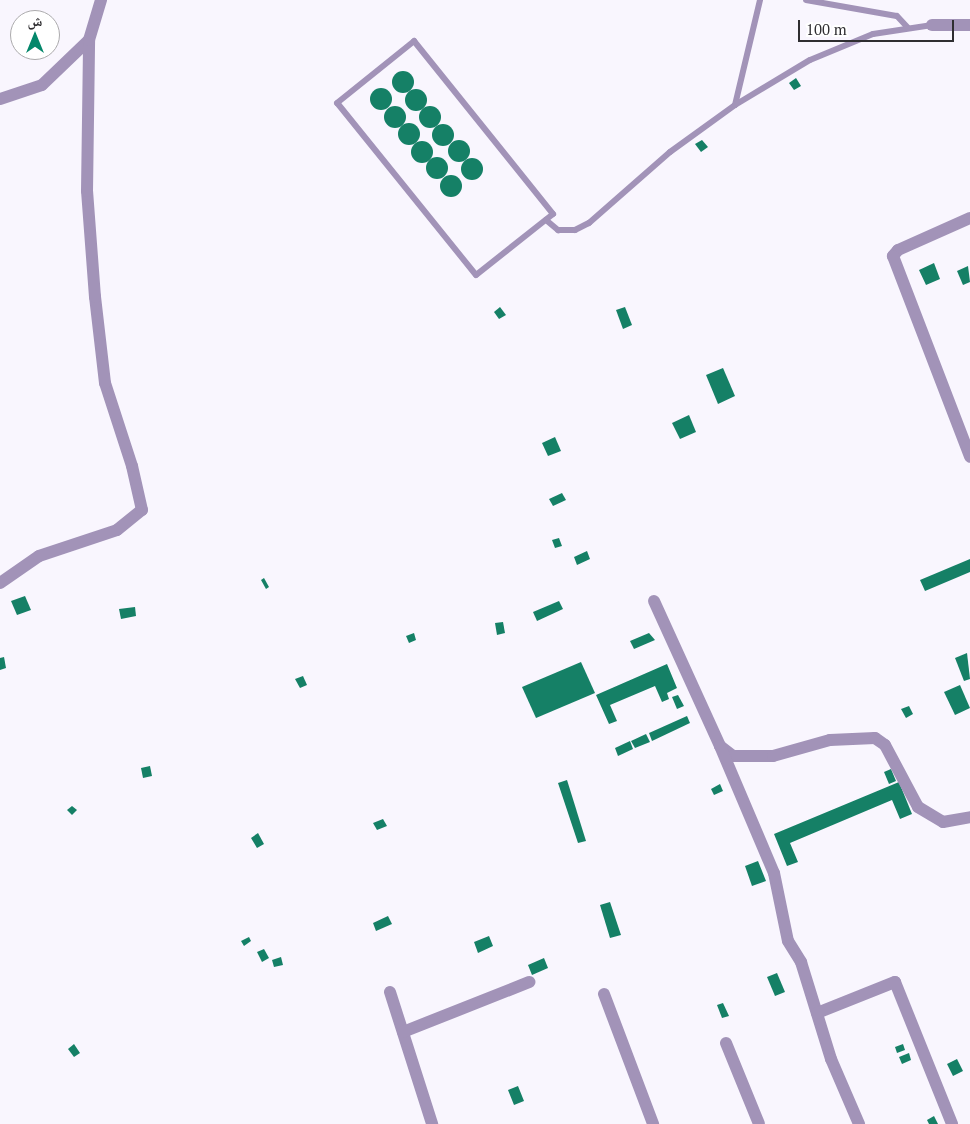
<!DOCTYPE html>
<meta charset="utf-8">
<style>
body{margin:0}
#map{position:relative;width:970px;height:1124px;overflow:hidden;background:#f9f6fe;font-family:"PT Serif","Noto Naskh Arabic",serif}
div>[style]{position:absolute}
.building>*{inset:0;background:#158066}
.round{border-radius:50%}
.lane>*{height:6px;margin:-3px;padding:0 3px;transform-origin:3px;border-radius:3px;background:#a293b8}
.street>*{height:12px;margin:-6px;padding:0 6px;transform-origin:6px;border-radius:6px;background:#a293b8}
span{translate:-50% -50%;white-space:nowrap;text-align:center;line-height:1.15;-webkit-text-stroke:5px #fff;paint-order:stroke}
.north{position:absolute;left:10px;top:10px;width:50px;height:50px;box-sizing:border-box;background:#fff;border:1px solid #acabad;border-radius:50%;rotate:0deg;font-size:14px;font-weight:700;line-height:20px;text-align:center;color:#2f2e31}
.north::after{content:'';display:block;margin:auto;width:18px;height:22px;background:#04876b;clip-path:polygon(50% 0,100% 100%,50% 72%,0 100%)}
.scale{position:absolute;left:798px;top:20px;width:156px;height:22px;box-sizing:border-box;border:2px solid #2f2e31;border-top:0;padding-left:6px;font-size:15px;line-height:18px;white-space:nowrap;color:#2f2e31;-webkit-text-stroke:4px #fff;paint-order:stroke}
</style>
<div id="map">
<div class="building">
<i class="round" style="left:392px;top:71px;width:22px;height:22px"></i>
<i style="clip-path:polygon(796px 78px,801px 86px,794px 90px,789px 83px)"></i>
<i class="round" style="left:370px;top:88px;width:22px;height:22px"></i>
<i class="round" style="left:405px;top:89px;width:22px;height:22px"></i>
<i class="round" style="left:384px;top:106px;width:22px;height:22px"></i>
<i class="round" style="left:419px;top:106px;width:22px;height:22px"></i>
<i class="round" style="left:398px;top:123px;width:22px;height:22px"></i>
<i class="round" style="left:432px;top:124px;width:22px;height:22px"></i>
<i style="clip-path:polygon(702px 140px,708px 147px,701px 152px,695px 144px)"></i>
<i class="round" style="left:448px;top:140px;width:22px;height:22px"></i>
<i class="round" style="left:411px;top:141px;width:22px;height:22px"></i>
<i class="round" style="left:426px;top:157px;width:22px;height:22px"></i>
<i class="round" style="left:461px;top:158px;width:22px;height:22px"></i>
<i class="round" style="left:440px;top:175px;width:22px;height:22px"></i>
<i style="clip-path:polygon(934px 263px,940px 279px,926px 285px,919px 270px)"></i>
<i style="clip-path:polygon(968px 266px,970px 282px,963px 285px,957px 271px)"></i>
<i style="clip-path:polygon(500px 307px,506px 315px,499px 319px,494px 312px)"></i>
<i style="clip-path:polygon(625px 307px,632px 325px,623px 329px,616px 310px)"></i>
<i style="clip-path:polygon(723px 368px,735px 396px,718px 404px,706px 375px)"></i>
<i style="clip-path:polygon(689px 415px,696px 432px,680px 439px,672px 423px)"></i>
<i style="clip-path:polygon(555px 437px,561px 451px,548px 456px,542px 443px)"></i>
<i style="clip-path:polygon(562px 493px,566px 500px,553px 506px,549px 499px)"></i>
<i style="clip-path:polygon(559px 538px,562px 546px,555px 548px,552px 540px)"></i>
<i style="clip-path:polygon(587px 551px,590px 559px,577px 565px,574px 557px)"></i>
<i style="clip-path:polygon(970px 559px,970px 572px,925px 591px,920px 580px)"></i>
<i style="clip-path:polygon(264px 578px,269px 587px,266px 589px,261px 580px)"></i>
<i style="clip-path:polygon(25px 596px,31px 610px,17px 615px,11px 601px)"></i>
<i style="clip-path:polygon(559px 601px,563px 609px,537px 621px,533px 612px)"></i>
<i style="clip-path:polygon(135px 607px,136px 616px,121px 619px,119px 609px)"></i>
<i style="clip-path:polygon(503px 622px,505px 633px,497px 635px,495px 623px)"></i>
<i style="clip-path:polygon(414px 633px,416px 640px,409px 643px,406px 636px)"></i>
<i style="clip-path:polygon(649px 633px,655px 640px,634px 649px,630px 641px)"></i>
<i style="clip-path:polygon(967px 653px,970px 679px,964px 681px,955px 658px)"></i>
<i style="clip-path:polygon(4px 657px,6px 668px,0 670px,0 658px)"></i>
<i style="clip-path:polygon(581px 662px,595px 693px,536px 718px,522px 687px)"></i>
<i style="clip-path:polygon(667px 664px,677px 688px,667px 693px,669px 699px,662px 702px,655px 686px,610px 705px,617px 721px,609px 724px,596px 695px)"></i>
<i style="clip-path:polygon(303px 676px,307px 685px,300px 688px,295px 679px)"></i>
<i style="clip-path:polygon(960px 685px,970px 708px,955px 715px,944px 692px)"></i>
<i style="clip-path:polygon(678px 695px,684px 706px,677px 709px,672px 697px)"></i>
<i style="clip-path:polygon(909px 706px,913px 714px,906px 718px,901px 709px)"></i>
<i style="clip-path:polygon(687px 716px,690px 723px,652px 741px,649px 733px)"></i>
<i style="clip-path:polygon(646px 734px,650px 742px,635px 748px,631px 741px)"></i>
<i style="clip-path:polygon(630px 741px,633px 749px,618px 756px,615px 748px)"></i>
<i style="clip-path:polygon(150px 766px,152px 776px,143px 778px,141px 768px)"></i>
<i style="clip-path:polygon(891px 769px,896px 781px,889px 784px,884px 772px)"></i>
<i style="clip-path:polygon(567px 780px,586px 841px,578px 843px,558px 783px)"></i>
<i style="clip-path:polygon(899px 782px,912px 814px,900px 819px,892px 800px,790px 843px,798px 862px,787px 866px,774px 834px)"></i>
<i style="clip-path:polygon(720px 784px,723px 791px,714px 795px,711px 789px)"></i>
<i style="clip-path:polygon(72px 806px,77px 810px,72px 815px,67px 810px)"></i>
<i style="clip-path:polygon(383px 819px,387px 826px,377px 830px,373px 823px)"></i>
<i style="clip-path:polygon(258px 833px,264px 844px,257px 848px,251px 838px)"></i>
<i style="clip-path:polygon(758px 861px,766px 881px,752px 886px,745px 866px)"></i>
<i style="clip-path:polygon(610px 902px,621px 935px,610px 938px,600px 905px)"></i>
<i style="clip-path:polygon(388px 916px,392px 924px,376px 931px,373px 923px)"></i>
<i style="clip-path:polygon(489px 936px,493px 946px,478px 953px,474px 942px)"></i>
<i style="clip-path:polygon(249px 937px,251px 941px,244px 946px,241px 941px)"></i>
<i style="clip-path:polygon(264px 949px,269px 958px,262px 962px,257px 952px)"></i>
<i style="clip-path:polygon(281px 957px,283px 965px,274px 967px,272px 960px)"></i>
<i style="clip-path:polygon(544px 958px,548px 968px,532px 975px,528px 965px)"></i>
<i style="clip-path:polygon(777px 973px,785px 992px,775px 996px,767px 977px)"></i>
<i style="clip-path:polygon(723px 1003px,729px 1016px,722px 1018px,717px 1005px)"></i>
<i style="clip-path:polygon(74px 1044px,80px 1053px,74px 1057px,68px 1049px)"></i>
<i style="clip-path:polygon(903px 1044px,905px 1050px,897px 1053px,895px 1047px)"></i>
<i style="clip-path:polygon(909px 1053px,911px 1060px,902px 1064px,899px 1057px)"></i>
<i style="clip-path:polygon(957px 1059px,963px 1071px,953px 1076px,947px 1064px)"></i>
<i style="clip-path:polygon(518px 1086px,524px 1101px,514px 1105px,508px 1090px)"></i>
<i style="clip-path:polygon(934px 1116px,938px 1124px,929px 1124px,927px 1120px)"></i>
</div>
<div class="lane">
<i style="left:806px;top:0;width:92px;rotate:10deg"></i>
<i style="left:897px;top:16px;width:16px;rotate:47deg"></i>
<i style="left:414px;top:41px;width:222px;rotate:51.2deg"></i>
<i style="left:553px;top:214px;width:98px;rotate:141.6deg"></i>
<i style="left:476px;top:275px;width:221px;rotate:-128.9deg"></i>
<i style="left:337px;top:103px;width:99px;rotate:-38.8deg"></i>
<i style="left:735px;top:105px;width:108px;rotate:-76.6deg"></i>
<i style="left:546px;top:220px;width:16px;rotate:40deg"></i>
<i style="left:558px;top:230px;width:17px"></i>
<i style="left:575px;top:230px;width:16px;rotate:-27deg"></i>
<i style="left:589px;top:223px;width:108px;rotate:-41.2deg"></i>
<i style="left:670px;top:152px;width:80px;rotate:-35.9deg"></i>
<i style="left:735px;top:105px;width:87px;rotate:-31deg"></i>
<i style="left:810px;top:60px;width:68px;rotate:-22.4deg"></i>
<i style="left:873px;top:34px;width:60px;rotate:-8.7deg"></i>
</div>
<div class="street">
<i style="left:932px;top:25px;width:38px"></i>
<i style="left:0;top:99px;width:44px;rotate:-18.4deg"></i>
<i style="left:42px;top:85px;width:65px;rotate:-43.8deg"></i>
<i style="left:970px;top:218px;width:79px;rotate:156deg"></i>
<i style="left:898px;top:250px;width:8px;rotate:130deg"></i>
<i style="left:893px;top:256px;width:215px;rotate:69deg"></i>
<i style="left:0;top:583px;width:47px;rotate:-34.7deg"></i>
<i style="left:39px;top:556px;width:82px;rotate:-18.4deg"></i>
<i style="left:117px;top:530px;width:32px;rotate:-39deg"></i>
<i style="left:142px;top:510px;width:45px;rotate:-102.8deg"></i>
<i style="left:132px;top:466px;width:87px;rotate:-108deg"></i>
<i style="left:105px;top:383px;width:87px;rotate:-96.6deg"></i>
<i style="left:95px;top:297px;width:106px;rotate:-94.3deg"></i>
<i style="left:87px;top:191px;width:151px;rotate:-89.2deg"></i>
<i style="left:89px;top:40px;width:42px;rotate:-73.3deg"></i>
<i style="left:654px;top:601px;width:159px;rotate:65.5deg"></i>
<i style="left:720px;top:746px;width:16px;rotate:38deg"></i>
<i style="left:733px;top:756px;width:40px"></i>
<i style="left:773px;top:756px;width:59px;rotate:-15.7deg"></i>
<i style="left:830px;top:740px;width:45px;rotate:-2.5deg"></i>
<i style="left:875px;top:738px;width:12px;rotate:35deg"></i>
<i style="left:885px;top:745px;width:70px;rotate:62deg"></i>
<i style="left:918px;top:807px;width:29px;rotate:31deg"></i>
<i style="left:943px;top:822px;width:27px;rotate:-10deg"></i>
<i style="left:720px;top:746px;width:138px;rotate:67deg"></i>
<i style="left:774px;top:873px;width:69px;rotate:78.4deg"></i>
<i style="left:788px;top:941px;width:25px;rotate:58deg"></i>
<i style="left:801px;top:962px;width:102px;rotate:72.8deg"></i>
<i style="left:831px;top:1059px;width:71px;rotate:66.7deg"></i>
<i style="left:390px;top:992px;width:139px;rotate:72.3deg"></i>
<i style="left:604px;top:994px;width:139px;rotate:69.3deg"></i>
<i style="left:817px;top:1013px;width:84px;rotate:-21.7deg"></i>
<i style="left:895px;top:982px;width:153px;rotate:68.1deg"></i>
<i style="left:403px;top:1032px;width:136px;rotate:-21.6deg"></i>
<i style="left:726px;top:1043px;width:87px;rotate:67.8deg"></i>
</div>
<div class="north">ش</div>
<div class="scale">100 m</div>
</div>
